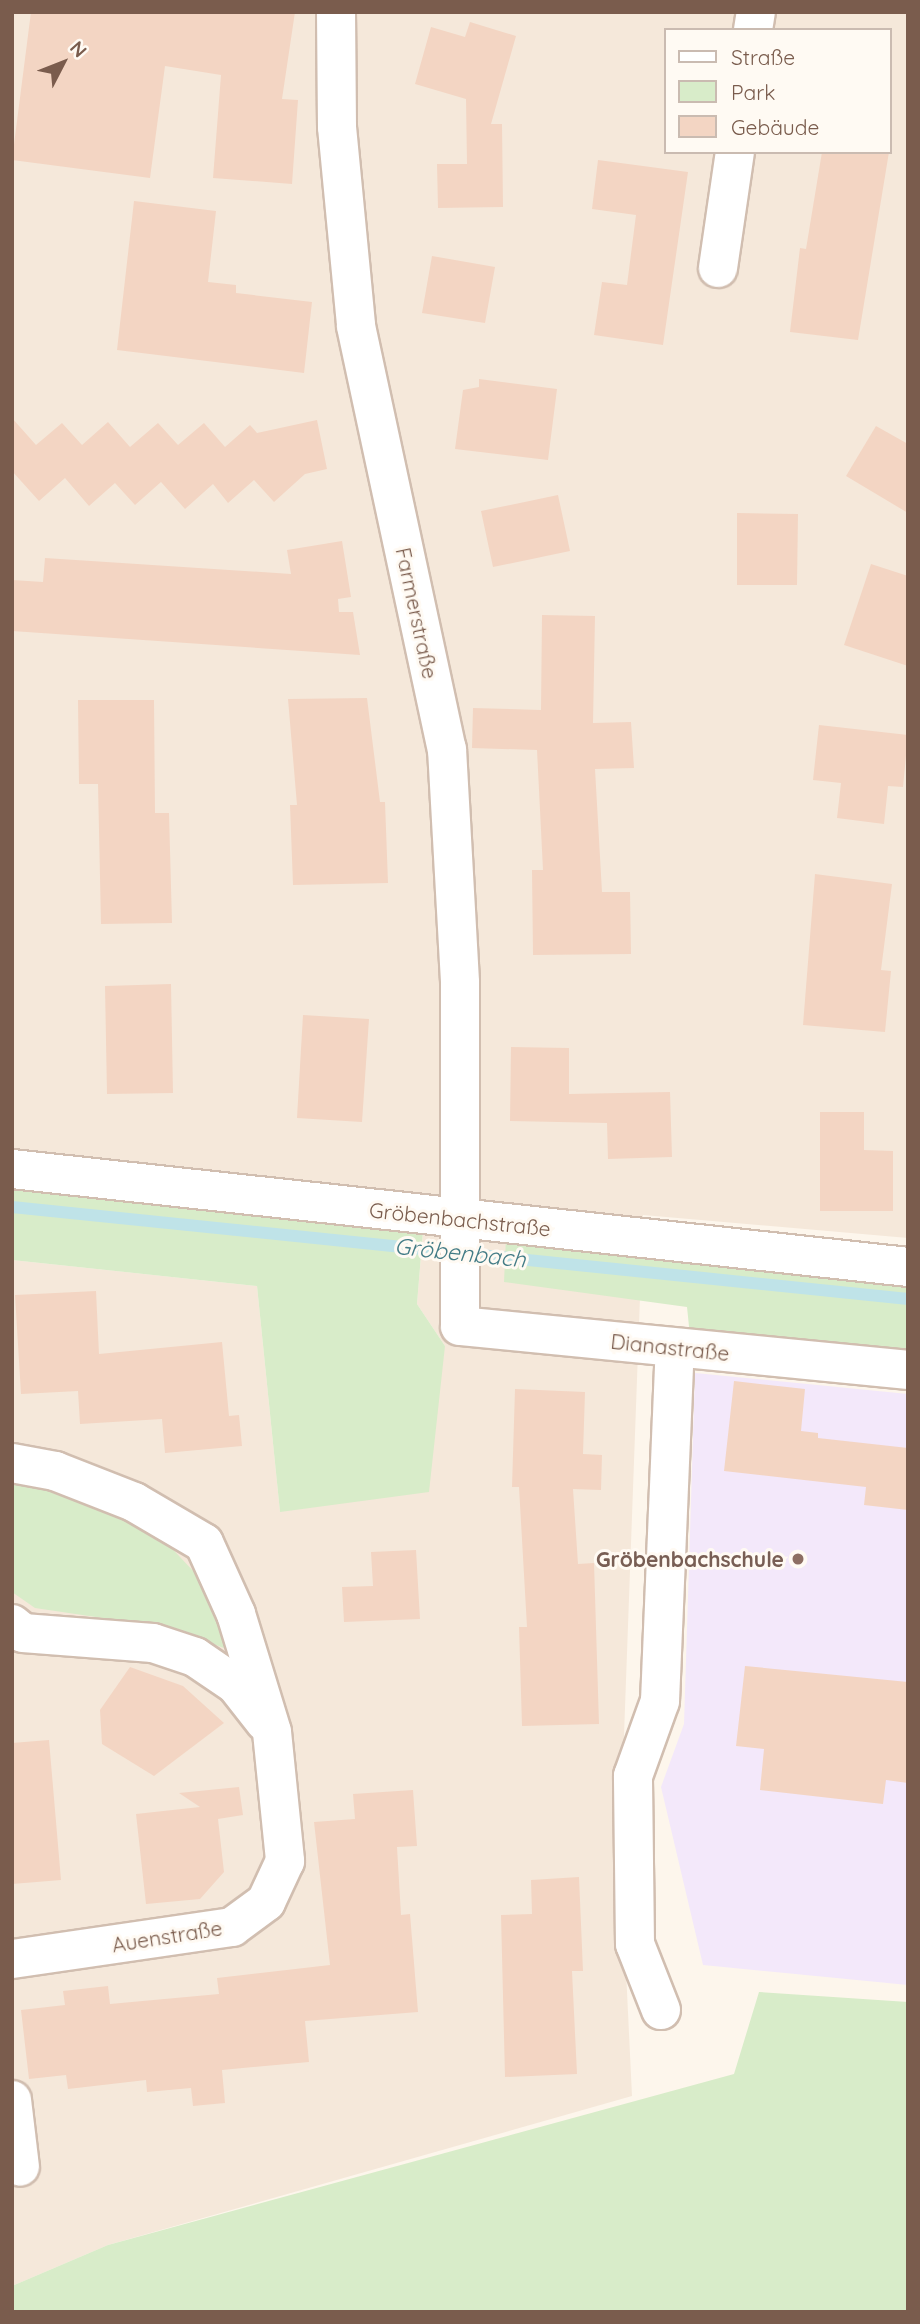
<!DOCTYPE html>
<meta charset="utf-8">
<style>
body{margin:0}
#map{position:relative;width:920px;height:2324px;overflow:hidden;background:#fdf6ec;font-family:Quicksand,sans-serif}
div>[style]{position:absolute}
.residential>*{inset:0;background:#f5e8da}
.education>*{inset:0;background:#f3e8fa}
.green>*{inset:0;background:#d8ecc9}
.stream>*{height:12px;margin:-6px;padding:0 6px;transform-origin:6px;border-radius:6px;background:#bfe3e8}
.building>*{inset:0;background:#f3d5c3}
.roads{filter:drop-shadow(2px 0 #d1beb0) drop-shadow(-2px 0 #d1beb0) drop-shadow(0 2px #d1beb0) drop-shadow(0 -2px #d1beb0)}
.minor>*{height:38px;margin:-19px;padding:0 19px;transform-origin:19px;border-radius:19px;background:#fff}
.dots>*{width:19px;height:19px;translate:-50% -50%;box-sizing:border-box;border:4px solid #fffaf3;border-radius:50%}
span{translate:-50% -50%;white-space:nowrap;text-align:center;line-height:1.15;-webkit-text-stroke:6px #fffaf3;paint-order:stroke}
.street-label{font-size:21px;color:#7a5c4d}
.education-label{font-size:21px;color:#785e54;font-weight:700}
.right{translate:-100% -50%;text-align:right}
.water-label{font-size:23px;color:#437c86;font-style:italic}
.frame{position:absolute;inset:0;border:14px solid #7a5c4d;pointer-events:none}
.legend{position:absolute;left:664px;top:28px;width:228px;height:126px;box-sizing:border-box;background:#fffaf3;border:2px solid #cabbb1;margin:0;padding:9px 12px;list-style:none;font-size:21px;color:#7a5c4d}
.legend li{display:flex;align-items:center;gap:14px;height:35px}
.legend b{width:35px;border:2px solid #cabbb1}
.north{position:absolute;left:28px;top:28px;width:70px;height:70px;-webkit-text-stroke:5px #fffaf3;paint-order:stroke;rotate:48deg;font-size:19px;font-weight:700;line-height:28px;text-align:center;color:#7a5c4d}
.north::after{content:'';display:block;margin:auto;width:24px;height:32px;background:#7a5c4d;clip-path:polygon(50% 0,100% 100%,50% 72%,0 100%)}
</style>
<div id="map">
<div class="residential">
<i style="clip-path:polygon(evenodd,12px 12px,908px 12px,908px 1238px,643px 1215px,620px 1845px,632px 2096px,108px 2245px,12px 2286px,12px 1260px,257px 1286px,280px 1512px,445px 1346px,417px 1304px,423px 1232px,12px 1184px,12px 12px,666px 30px,890px 30px,890px 152px,666px 152px,666px 30px)"></i>
</div>
<div class="education">
<i style="clip-path:polygon(695px 1373px,908px 1394px,908px 1985px,703px 1965px,661px 1787px,684px 1724px)"></i>
</div>
<div class="green">
<i style="clip-path:polygon(12px 1184px,423px 1231px,417px 1304px,445px 1346px,429px 1492px,280px 1512px,257px 1286px,12px 1260px)"></i>
<i style="clip-path:polygon(506px 1237px,908px 1280px,908px 1357px,690px 1336px,687px 1307px,504px 1282px)"></i>
<i style="clip-path:polygon(12px 1469px,148px 1523px,212px 1591px,231px 1625px,224px 1648px,170px 1628px,35px 1608px,12px 1592px)"></i>
<i style="clip-path:polygon(759px 1992px,908px 2002px,908px 2312px,12px 2312px,12px 2286px,108px 2245px,734px 2074px)"></i>
</div>
<div class="stream">
<i style="left:12px;top:1207px;width:901px;rotate:5.86deg"></i>
</div>
<div class="building">
<i style="clip-path:polygon(31px 12px,295px 12px,282px 99px,298px 100px,292px 184px,213px 178px,221px 75px,165px 66px,150px 178px,12px 160px)"></i>
<i style="clip-path:polygon(470px 22px,516px 36px,491px 124px,502px 124px,503px 207px,438px 208px,437px 164px,467px 164px,466px 99px,415px 84px,431px 27px,465px 37px)"></i>
<i style="clip-path:polygon(822px 152px,889px 152px,858px 340px,790px 332px,800px 248px,806px 249px)"></i>
<i style="clip-path:polygon(598px 160px,688px 172px,663px 345px,594px 335px,602px 282px,627px 285px,636px 215px,592px 209px)"></i>
<i style="clip-path:polygon(134px 201px,216px 211px,208px 282px,236px 285px,236px 293px,312px 302px,304px 373px,117px 350px)"></i>
<i style="clip-path:polygon(432px 256px,495px 267px,485px 323px,422px 313px)"></i>
<i style="clip-path:polygon(479px 379px,557px 389px,548px 460px,455px 449px,463px 390px,479px 387px)"></i>
<i style="clip-path:polygon(12px 418px,36px 445px,62px 423px,82px 445px,108px 422px,130px 447px,158px 423px,178px 445px,204px 423px,225px 447px,250px 425px,257px 433px,317px 420px,327px 469px,305px 474px,274px 502px,254px 480px,228px 503px,213px 484px,185px 509px,161px 482px,135px 505px,115px 483px,89px 506px,65px 478px,39px 501px,12px 471px)"></i>
<i style="clip-path:polygon(876px 426px,908px 444px,908px 513px,846px 476px)"></i>
<i style="clip-path:polygon(558px 495px,570px 551px,493px 567px,481px 511px)"></i>
<i style="clip-path:polygon(737px 513px,798px 514px,797px 585px,737px 585px)"></i>
<i style="clip-path:polygon(342px 541px,351px 597px,338px 599px,339px 612px,353px 612px,360px 655px,12px 631px,12px 580px,43px 582px,45px 558px,291px 574px,287px 550px)"></i>
<i style="clip-path:polygon(871px 564px,908px 576px,908px 666px,844px 645px)"></i>
<i style="clip-path:polygon(542px 615px,595px 616px,593px 723px,631px 722px,634px 768px,595px 769px,602px 892px,630px 892px,631px 954px,533px 955px,532px 870px,543px 870px,537px 750px,472px 748px,473px 708px,541px 710px)"></i>
<i style="clip-path:polygon(367px 698px,380px 802px,385px 802px,388px 883px,293px 885px,290px 805px,297px 805px,288px 699px)"></i>
<i style="clip-path:polygon(78px 700px,154px 700px,155px 813px,169px 813px,172px 923px,101px 924px,98px 784px,79px 784px)"></i>
<i style="clip-path:polygon(819px 725px,908px 735px,903px 787px,888px 786px,884px 824px,837px 818px,841px 783px,813px 780px)"></i>
<i style="clip-path:polygon(815px 874px,892px 884px,881px 970px,891px 971px,885px 1032px,803px 1025px)"></i>
<i style="clip-path:polygon(171px 984px,173px 1093px,107px 1094px,105px 986px)"></i>
<i style="clip-path:polygon(303px 1015px,369px 1019px,362px 1122px,297px 1118px)"></i>
<i style="clip-path:polygon(511px 1047px,569px 1048px,569px 1094px,670px 1092px,672px 1157px,608px 1159px,607px 1123px,510px 1121px)"></i>
<i style="clip-path:polygon(820px 1112px,864px 1112px,864px 1150px,893px 1151px,893px 1211px,820px 1211px)"></i>
<i style="clip-path:polygon(96px 1291px,99px 1354px,222px 1342px,229px 1416px,239px 1415px,242px 1446px,165px 1453px,162px 1419px,80px 1424px,78px 1391px,21px 1394px,15px 1295px)"></i>
<i style="clip-path:polygon(734px 1381px,805px 1389px,801px 1431px,818px 1433px,818px 1438px,908px 1448px,908px 1510px,864px 1505px,866px 1487px,724px 1471px)"></i>
<i style="clip-path:polygon(515px 1389px,585px 1392px,583px 1454px,602px 1455px,601px 1490px,573px 1489px,578px 1564px,594px 1563px,599px 1724px,522px 1726px,519px 1627px,527px 1627px,519px 1487px,512px 1487px)"></i>
<i style="clip-path:polygon(416px 1550px,420px 1619px,344px 1622px,342px 1587px,373px 1586px,371px 1552px)"></i>
<i style="clip-path:polygon(745px 1666px,908px 1682px,908px 1783px,886px 1780px,883px 1804px,760px 1790px,764px 1749px,736px 1746px)"></i>
<i style="clip-path:polygon(130px 1667px,183px 1686px,224px 1723px,154px 1776px,102px 1744px,100px 1710px)"></i>
<i style="clip-path:polygon(49px 1740px,61px 1880px,12px 1884px,12px 1743px)"></i>
<i style="clip-path:polygon(239px 1787px,243px 1815px,218px 1819px,224px 1872px,200px 1899px,146px 1904px,136px 1814px,200px 1807px,179px 1793px)"></i>
<i style="clip-path:polygon(413px 1790px,417px 1846px,397px 1847px,401px 1915px,410px 1914px,418px 2012px,305px 2021px,309px 2062px,222px 2070px,225px 2103px,193px 2106px,191px 2088px,147px 2092px,146px 2080px,68px 2089px,66px 2075px,29px 2079px,21px 2010px,65px 2005px,63px 1991px,108px 1986px,110px 2004px,219px 1994px,217px 1978px,330px 1965px,314px 1822px,355px 1819px,353px 1794px)"></i>
<i style="clip-path:polygon(579px 1877px,583px 1971px,572px 1971px,577px 2074px,505px 2077px,501px 1915px,532px 1914px,531px 1880px)"></i>
</div>
<div class="roads">
<div class="minor">
<i style="left:336px;top:12px;width:115px;rotate:89.5deg"></i>
<i style="left:337px;top:127px;width:200px;rotate:84.5deg"></i>
<i style="left:356px;top:326px;width:433px;rotate:77.9deg"></i>
<i style="left:447px;top:749px;width:234px;rotate:86.8deg"></i>
<i style="left:460px;top:983px;width:343px;rotate:90deg"></i>
<i style="left:460px;top:1326px;width:450px;rotate:5.6deg"></i>
<i style="left:753px;top:30px;width:18px;rotate:-81deg"></i>
<i style="left:718px;top:268px;width:117px;rotate:-81.7deg"></i>
<i style="left:12px;top:1169px;width:901px;rotate:6.24deg"></i>
<i style="left:12px;top:1463px;width:44px;rotate:10.5deg"></i>
<i style="left:55px;top:1471px;width:85px;rotate:21.4deg"></i>
<i style="left:134px;top:1502px;width:81px;rotate:30.4deg"></i>
<i style="left:204px;top:1543px;width:78px;rotate:65.7deg"></i>
<i style="left:236px;top:1614px;width:123px;rotate:73deg"></i>
<i style="left:272px;top:1732px;width:130px;rotate:84.2deg"></i>
<i style="left:285px;top:1861px;width:45px;rotate:114.9deg"></i>
<i style="left:266px;top:1902px;width:42px;rotate:143.7deg"></i>
<i style="left:232px;top:1927px;width:222px;rotate:171.7deg"></i>
<i style="left:12px;top:1624px;width:14px;rotate:39deg"></i>
<i style="left:23px;top:1633px;width:130px;rotate:4.4deg"></i>
<i style="left:153px;top:1643px;width:44px;rotate:18.4deg"></i>
<i style="left:195px;top:1657px;width:50px;rotate:34.3deg"></i>
<i style="left:236px;top:1685px;width:47px;rotate:51.9deg"></i>
<i style="left:661px;top:2010px;width:71px;rotate:-111.5deg"></i>
<i style="left:635px;top:1944px;width:168px;rotate:-90.7deg"></i>
<i style="left:633px;top:1776px;width:80px;rotate:-70.2deg"></i>
<i style="left:660px;top:1701px;width:353px;rotate:-87.6deg"></i>
<i style="left:12px;top:2100px;width:67px;rotate:83.2deg"></i>
</div>
</div>
<div class="dots">
<i style="left:798px;top:1559px;background:#8d6e63"></i>
</div>
<div class="street-label">
<span style="left:417px;top:613px;rotate:78deg">Farmerstraße</span>
<span style="left:460px;top:1219px;rotate:6deg">Gröbenbachstraße</span>
<span style="left:670px;top:1347px;rotate:6deg">Dianastraße</span>
<span style="left:167px;top:1936px;rotate:-9deg">Auenstraße</span>
</div>
<div class="education-label">
<span class="right" style="left:784px;top:1559px">Gröbenbachschule</span>
</div>
<div class="water-label">
<span style="left:460px;top:1253px;rotate:6deg">Gröbenbach</span>
</div>
<div class="frame"></div>
<ul class="legend">
<li><b style="height:9px;background:#fff"></b>Straße</li>
<li><b style="height:19px;background:#d8ecc9"></b>Park</li>
<li><b style="height:19px;background:#f3d5c3"></b>Gebäude</li>
</ul>
<div class="north">N</div>
</div>
